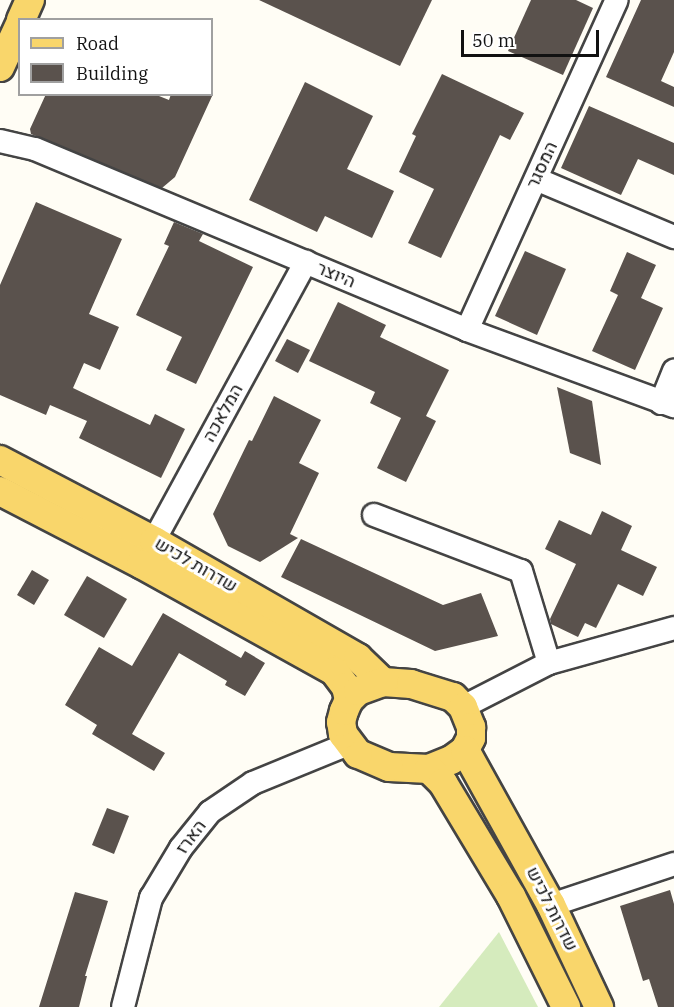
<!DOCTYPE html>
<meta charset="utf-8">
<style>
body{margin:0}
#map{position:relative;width:674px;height:1007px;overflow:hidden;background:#fffdf5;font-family:"IBM Plex Serif",Heebo,serif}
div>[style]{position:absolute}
.green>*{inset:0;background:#d5ebbd}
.building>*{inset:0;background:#5a524d}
.roads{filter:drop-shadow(2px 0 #444) drop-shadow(-2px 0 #444) drop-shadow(0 2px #444) drop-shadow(0 -2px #444)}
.minor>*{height:22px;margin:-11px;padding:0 11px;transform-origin:11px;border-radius:11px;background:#fff}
.major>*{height:28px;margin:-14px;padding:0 14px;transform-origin:14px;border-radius:14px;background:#f9d66b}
span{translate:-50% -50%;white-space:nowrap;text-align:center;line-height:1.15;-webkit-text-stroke:6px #fff;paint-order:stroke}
.street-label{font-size:18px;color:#111}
.legend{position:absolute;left:18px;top:18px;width:195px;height:78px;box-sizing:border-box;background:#fff;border:2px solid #a0a0a0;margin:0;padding:8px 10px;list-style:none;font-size:18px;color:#111}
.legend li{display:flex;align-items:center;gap:12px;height:30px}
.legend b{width:30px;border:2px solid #a0a0a0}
.scale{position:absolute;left:461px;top:30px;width:138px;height:27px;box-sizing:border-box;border:3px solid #111;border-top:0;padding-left:8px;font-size:18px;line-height:21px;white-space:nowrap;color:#111;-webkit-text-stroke:4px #fff;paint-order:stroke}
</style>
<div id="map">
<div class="green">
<i style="clip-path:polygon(499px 932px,538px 1007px,439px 1007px)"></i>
</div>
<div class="building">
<i style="clip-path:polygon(259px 0,432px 0,400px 66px)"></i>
<i style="clip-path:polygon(531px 0,576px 0,593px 8px,563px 75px,508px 51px)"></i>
<i style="clip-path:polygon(641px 0,674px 0,674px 52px,661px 81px,674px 87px,674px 107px,606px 77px)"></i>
<i style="clip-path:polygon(442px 74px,524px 113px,510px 140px,500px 135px,441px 258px,408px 243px,434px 189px,399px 172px,416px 136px,412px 134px)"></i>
<i style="clip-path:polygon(305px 82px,373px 116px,347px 169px,394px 191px,372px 238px,325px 216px,317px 232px,249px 200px)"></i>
<i style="clip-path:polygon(46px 94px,154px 94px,169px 100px,171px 94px,213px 94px,175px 177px,162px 188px,31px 134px,30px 129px)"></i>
<i style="clip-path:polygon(589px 106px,674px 143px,674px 175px,638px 159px,621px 195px,561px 168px)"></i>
<i style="clip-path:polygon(36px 202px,122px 239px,89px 314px,119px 327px,100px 370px,84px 363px,73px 388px,150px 425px,155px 414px,185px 429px,161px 478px,79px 438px,87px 421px,50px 405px,46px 415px,0 395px,0 285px)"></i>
<i style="clip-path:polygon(174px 222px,203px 234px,199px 241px,253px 267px,196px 384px,166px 370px,182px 337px,136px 315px,169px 246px,164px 244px)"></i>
<i style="clip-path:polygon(525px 251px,566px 269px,537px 335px,495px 316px)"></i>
<i style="clip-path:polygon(627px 252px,656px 265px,641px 298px,663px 308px,635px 370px,592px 351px,618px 295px,610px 291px)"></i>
<i style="clip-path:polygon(338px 302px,386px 325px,380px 337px,449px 370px,426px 416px,436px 421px,406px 482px,377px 468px,401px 418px,370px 403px,375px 392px,309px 361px)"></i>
<i style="clip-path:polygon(287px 339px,310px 350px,298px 373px,275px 361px)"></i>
<i style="clip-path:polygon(557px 387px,592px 401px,601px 465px,570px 453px)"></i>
<i style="clip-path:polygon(274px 396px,321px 420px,299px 463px,319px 473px,290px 534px,298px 538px,260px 562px,228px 546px,213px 514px,249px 440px,252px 441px)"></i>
<i style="clip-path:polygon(602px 511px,632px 526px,621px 550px,657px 567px,643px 596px,618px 584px,596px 628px,585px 623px,578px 637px,551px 624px,550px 619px,576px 564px,545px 549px,559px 520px,591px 535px)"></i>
<i style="clip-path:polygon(301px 539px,443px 605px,481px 593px,498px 636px,435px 651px,281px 577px)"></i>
<i style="clip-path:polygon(32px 570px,49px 580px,34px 605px,17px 595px)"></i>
<i style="clip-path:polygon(87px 576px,127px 599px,104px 638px,64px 615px)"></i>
<i style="clip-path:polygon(163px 613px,241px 658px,245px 651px,265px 663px,245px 696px,225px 685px,227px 681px,179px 653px,132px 734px,165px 753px,154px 771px,92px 734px,97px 725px,65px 705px,99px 647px,132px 666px)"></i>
<i style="clip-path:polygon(107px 808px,129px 816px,114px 854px,92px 845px)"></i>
<i style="clip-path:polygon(670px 890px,674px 904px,674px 1007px,658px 1007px,649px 979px,643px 981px,620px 906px)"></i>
<i style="clip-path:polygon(75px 892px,108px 901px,85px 976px,87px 976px,79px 1007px,39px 1007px)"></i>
</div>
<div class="roads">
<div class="minor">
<i style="left:0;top:141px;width:36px;rotate:13deg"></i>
<i style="left:35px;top:149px;width:468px;rotate:22.7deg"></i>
<i style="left:467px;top:330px;width:221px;rotate:20.2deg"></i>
<i style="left:536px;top:179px;width:150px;rotate:22.8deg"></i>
<i style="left:467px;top:330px;width:362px;rotate:-65.6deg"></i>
<i style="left:661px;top:403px;width:35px;rotate:-68deg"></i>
<i style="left:374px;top:515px;width:157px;rotate:20.9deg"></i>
<i style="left:521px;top:571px;width:96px;rotate:73.1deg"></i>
<i style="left:146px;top:555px;width:334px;rotate:-61.4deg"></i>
<i style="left:463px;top:707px;width:97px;rotate:-27.1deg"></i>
<i style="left:549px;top:663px;width:130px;rotate:-15.6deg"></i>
<i style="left:551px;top:905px;width:130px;rotate:-18.4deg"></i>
<i style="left:123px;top:1007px;width:113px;rotate:-75.6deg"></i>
<i style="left:151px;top:898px;width:58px;rotate:-59deg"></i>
<i style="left:181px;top:848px;width:46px;rotate:-51.1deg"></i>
<i style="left:210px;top:812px;width:52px;rotate:-34deg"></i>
<i style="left:253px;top:783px;width:103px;rotate:-22.3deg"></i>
</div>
<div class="major">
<i style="left:21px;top:20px;width:22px;rotate:-66deg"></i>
<i style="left:0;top:67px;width:47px;rotate:-65.1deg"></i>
<i style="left:0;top:460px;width:174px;rotate:27.7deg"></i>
<i style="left:154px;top:541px;width:235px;rotate:29.8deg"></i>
<i style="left:358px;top:658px;width:35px;rotate:44deg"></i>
<i style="left:0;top:491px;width:159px;rotate:27.4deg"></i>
<i style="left:141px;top:564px;width:221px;rotate:29deg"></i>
<i style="left:334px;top:671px;width:20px;rotate:53deg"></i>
<i style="left:346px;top:687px;width:13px;rotate:77deg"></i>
<i style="left:383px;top:682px;width:28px;rotate:4deg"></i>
<i style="left:411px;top:684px;width:44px;rotate:17.2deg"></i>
<i style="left:453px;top:697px;width:14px;rotate:45deg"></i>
<i style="left:463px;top:707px;width:22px;rotate:68deg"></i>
<i style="left:471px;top:727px;width:11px;rotate:90deg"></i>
<i style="left:471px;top:738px;width:13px;rotate:117deg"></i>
<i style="left:465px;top:750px;width:17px;rotate:144deg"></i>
<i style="left:451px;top:760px;width:24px;rotate:158deg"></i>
<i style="left:429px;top:769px;width:40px;rotate:-177.1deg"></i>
<i style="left:389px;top:767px;width:34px;rotate:-157deg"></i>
<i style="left:358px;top:754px;width:25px;rotate:-127deg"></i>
<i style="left:343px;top:734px;width:12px;rotate:-99deg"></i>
<i style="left:341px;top:722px;width:11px;rotate:-75deg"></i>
<i style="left:344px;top:711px;width:12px;rotate:-66deg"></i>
<i style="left:349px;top:700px;width:13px;rotate:-45deg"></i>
<i style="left:358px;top:691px;width:27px;rotate:-20deg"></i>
<i style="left:465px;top:750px;width:177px;rotate:61deg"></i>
<i style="left:551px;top:905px;width:113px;rotate:64.8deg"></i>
<i style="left:429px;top:769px;width:20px;rotate:45deg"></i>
<i style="left:443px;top:783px;width:132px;rotate:59deg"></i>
<i style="left:511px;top:896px;width:124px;rotate:63.6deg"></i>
</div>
</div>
<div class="street-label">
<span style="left:542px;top:165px;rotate:-65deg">המסגר</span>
<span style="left:336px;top:275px;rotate:23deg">היוצר</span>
<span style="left:223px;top:413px;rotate:-61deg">המלאכה</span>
<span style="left:196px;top:565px;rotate:30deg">שדרות לכיש</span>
<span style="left:191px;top:837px;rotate:-53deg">הארז</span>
<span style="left:552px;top:909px;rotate:63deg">שדרות לכיש</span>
</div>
<ul class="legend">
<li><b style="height:8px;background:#f9d66b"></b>Road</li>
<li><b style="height:16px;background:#5a524d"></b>Building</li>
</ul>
<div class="scale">50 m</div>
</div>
